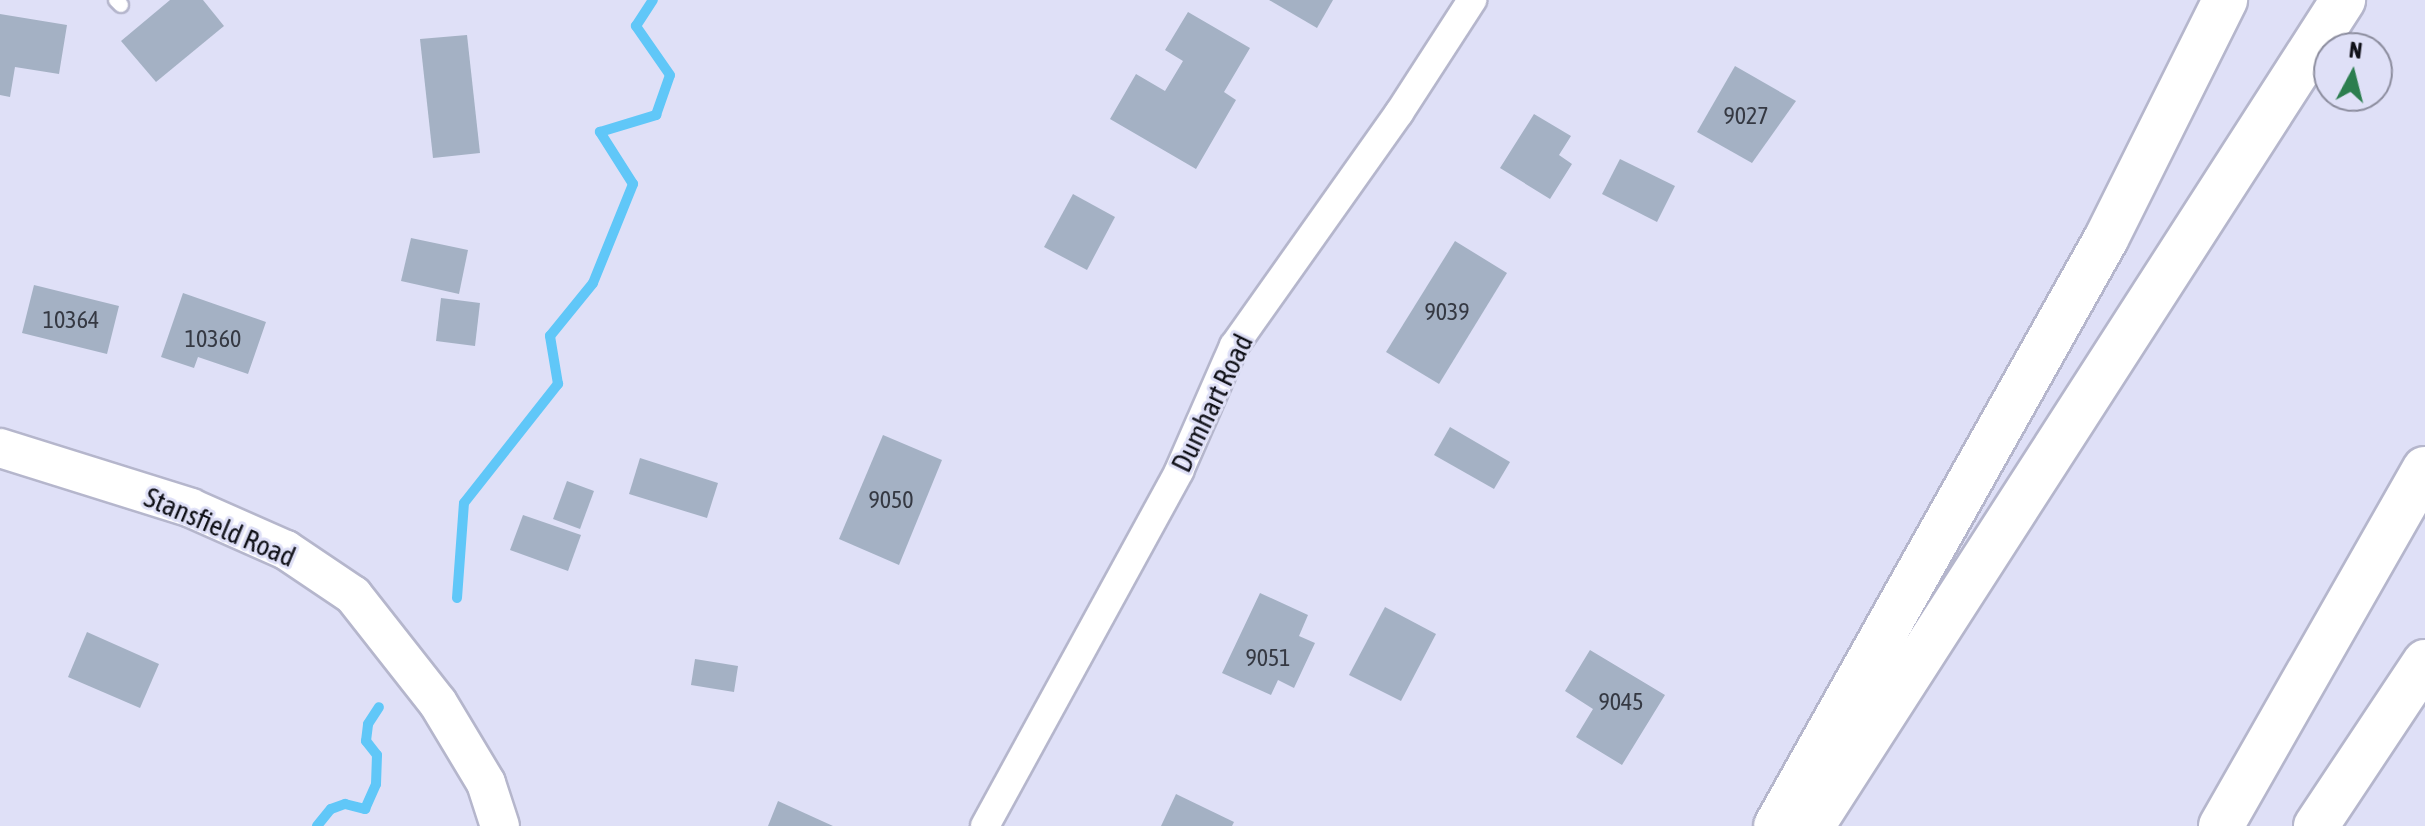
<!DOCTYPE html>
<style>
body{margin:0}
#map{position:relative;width:2425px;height:826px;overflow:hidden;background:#dfe0f7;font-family:"Asap Condensed",sans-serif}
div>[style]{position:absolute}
.stream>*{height:10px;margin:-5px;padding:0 5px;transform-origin:5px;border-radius:5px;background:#60c7f8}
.building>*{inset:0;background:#a4b1c4}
.roads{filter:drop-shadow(2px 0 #b5b6cc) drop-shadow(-2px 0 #b5b6cc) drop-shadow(0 2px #b5b6cc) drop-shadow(0 -2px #b5b6cc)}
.lane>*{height:14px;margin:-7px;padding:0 7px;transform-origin:7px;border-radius:7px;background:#fff}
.street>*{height:28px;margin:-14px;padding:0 14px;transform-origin:14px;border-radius:14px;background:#fff}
.secondary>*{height:38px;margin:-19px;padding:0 19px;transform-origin:19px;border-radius:19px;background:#fff}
.highway>*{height:44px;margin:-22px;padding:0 22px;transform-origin:22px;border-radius:22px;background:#fff}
span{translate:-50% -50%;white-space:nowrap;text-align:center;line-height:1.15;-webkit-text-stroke:6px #dfe0f7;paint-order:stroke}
.number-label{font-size:24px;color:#353943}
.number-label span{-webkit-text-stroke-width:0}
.street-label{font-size:28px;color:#101118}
.north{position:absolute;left:2313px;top:32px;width:80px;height:80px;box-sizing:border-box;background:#dfe0f7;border:2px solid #8c8d9e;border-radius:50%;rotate:7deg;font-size:22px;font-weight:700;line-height:32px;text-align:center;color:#101118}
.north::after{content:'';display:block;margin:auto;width:28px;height:36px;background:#2c7e4f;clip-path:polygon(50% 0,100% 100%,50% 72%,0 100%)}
</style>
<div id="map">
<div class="stream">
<i style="left:457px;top:598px;width:95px;rotate:-85.8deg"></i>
<i style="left:464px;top:503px;width:152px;rotate:-51.7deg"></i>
<i style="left:558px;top:384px;width:49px;rotate:-99.5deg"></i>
<i style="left:550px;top:336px;width:68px;rotate:-50.9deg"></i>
<i style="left:593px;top:283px;width:107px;rotate:-68deg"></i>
<i style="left:633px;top:184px;width:62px;rotate:-122.4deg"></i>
<i style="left:600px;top:132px;width:59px;rotate:-16.9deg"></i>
<i style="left:656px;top:115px;width:42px;rotate:-70.7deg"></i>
<i style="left:670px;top:75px;width:60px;rotate:-124.8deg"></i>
<i style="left:636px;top:26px;width:31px;rotate:-57deg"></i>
<i style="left:317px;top:826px;width:22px;rotate:-51deg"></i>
<i style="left:331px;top:809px;width:15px;rotate:-20deg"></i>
<i style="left:345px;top:804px;width:21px;rotate:14deg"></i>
<i style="left:365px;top:809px;width:27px;rotate:-66deg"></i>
<i style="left:376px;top:784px;width:29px;rotate:-88deg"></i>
<i style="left:377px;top:755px;width:18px;rotate:-128deg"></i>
<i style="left:366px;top:741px;width:17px;rotate:-83deg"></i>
<i style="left:368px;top:724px;width:20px;rotate:-57deg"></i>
</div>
<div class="building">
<i style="clip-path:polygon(170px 0,203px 0,224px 26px,156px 82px,121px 41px)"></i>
<i style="clip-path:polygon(1269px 0,1333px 0,1317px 28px)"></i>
<i style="clip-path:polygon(1188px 12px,1250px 48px,1224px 92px,1236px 100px,1196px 169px,1110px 119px,1136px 74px,1165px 91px,1183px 61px,1165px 50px)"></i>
<i style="clip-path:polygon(0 14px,67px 25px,59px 74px,15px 67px,10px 97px,0 95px)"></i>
<i style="clip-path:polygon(467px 35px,480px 153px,433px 158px,420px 39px)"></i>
<i style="clip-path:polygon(1735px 66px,1796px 101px,1752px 163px,1697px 132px)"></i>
<i style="clip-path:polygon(1534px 114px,1571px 136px,1559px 155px,1572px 164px,1550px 199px,1500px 168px)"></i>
<i style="clip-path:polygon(1620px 159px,1675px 186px,1657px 222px,1602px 194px)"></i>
<i style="clip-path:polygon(1073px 194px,1115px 217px,1087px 270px,1044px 247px)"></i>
<i style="clip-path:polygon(411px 238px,468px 250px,459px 294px,401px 281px)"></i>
<i style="clip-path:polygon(1455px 241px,1507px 273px,1439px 384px,1386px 352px)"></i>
<i style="clip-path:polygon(34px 285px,119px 306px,107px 354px,22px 333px)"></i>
<i style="clip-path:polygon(183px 293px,266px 322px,248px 374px,198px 357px,194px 368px,161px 357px)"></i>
<i style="clip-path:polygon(441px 298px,480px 303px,475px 346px,436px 341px)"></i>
<i style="clip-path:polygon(1450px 427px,1510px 462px,1494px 489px,1434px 455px)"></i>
<i style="clip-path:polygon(883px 435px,942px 460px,899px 565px,839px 539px)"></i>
<i style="clip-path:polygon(640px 458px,718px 483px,707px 518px,629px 494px)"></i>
<i style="clip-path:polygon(567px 481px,594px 491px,580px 529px,553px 519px)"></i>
<i style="clip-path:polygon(523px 515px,581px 535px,568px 571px,510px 550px)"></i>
<i style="clip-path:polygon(1260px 593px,1308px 615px,1299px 636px,1315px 643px,1294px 688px,1278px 680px,1271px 695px,1222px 673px)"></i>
<i style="clip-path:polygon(1385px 607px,1436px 634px,1401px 701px,1349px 675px)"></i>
<i style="clip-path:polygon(87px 632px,159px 664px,140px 708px,68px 677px)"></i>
<i style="clip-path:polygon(1590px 650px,1665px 695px,1622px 765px,1576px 737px,1593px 709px,1565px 691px)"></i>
<i style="clip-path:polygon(695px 659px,738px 666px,734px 692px,691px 685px)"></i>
<i style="clip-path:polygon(1176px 794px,1234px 822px,1232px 826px,1161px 826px)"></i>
<i style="clip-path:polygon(778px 801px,833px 826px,768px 826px)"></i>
</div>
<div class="roads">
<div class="lane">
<i style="left:116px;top:0;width:7px;rotate:45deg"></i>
</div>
<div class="street">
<i style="left:985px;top:826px;width:405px;rotate:-61.3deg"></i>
<i style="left:1179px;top:471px;width:137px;rotate:-66.3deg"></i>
<i style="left:1234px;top:346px;width:286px;rotate:-54.7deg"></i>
<i style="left:1399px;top:113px;width:135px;rotate:-57.1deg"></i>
</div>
<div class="secondary">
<i style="left:0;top:448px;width:200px;rotate:17.4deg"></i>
<i style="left:191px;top:508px;width:104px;rotate:23.9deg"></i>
<i style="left:286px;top:550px;width:81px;rotate:33.9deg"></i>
<i style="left:353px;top:595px;width:137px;rotate:51.8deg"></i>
<i style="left:438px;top:703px;width:93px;rotate:59deg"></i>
<i style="left:486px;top:783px;width:45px;rotate:72deg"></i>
</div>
<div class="highway">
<i style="left:1776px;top:826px;width:673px;rotate:-60.66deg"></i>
<i style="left:2106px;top:239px;width:267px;rotate:-63.5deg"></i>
<i style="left:1812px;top:826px;width:982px;rotate:-57.26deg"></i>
<i style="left:2221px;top:826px;width:411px;rotate:-60.3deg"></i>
<i style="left:2316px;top:826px;width:197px;rotate:-56.4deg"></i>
</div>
</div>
<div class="number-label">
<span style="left:1746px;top:116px">9027</span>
<span style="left:1447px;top:312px">9039</span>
<span style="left:71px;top:320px">10364</span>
<span style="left:213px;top:339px">10360</span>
<span style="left:891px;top:500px">9050</span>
<span style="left:1268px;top:658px">9051</span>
<span style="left:1621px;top:702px">9045</span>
</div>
<div class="street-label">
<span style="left:1212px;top:403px;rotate:-64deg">Dumhart Road</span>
<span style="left:220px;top:527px;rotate:23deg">Stansfield Road</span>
</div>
<div class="north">N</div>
</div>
